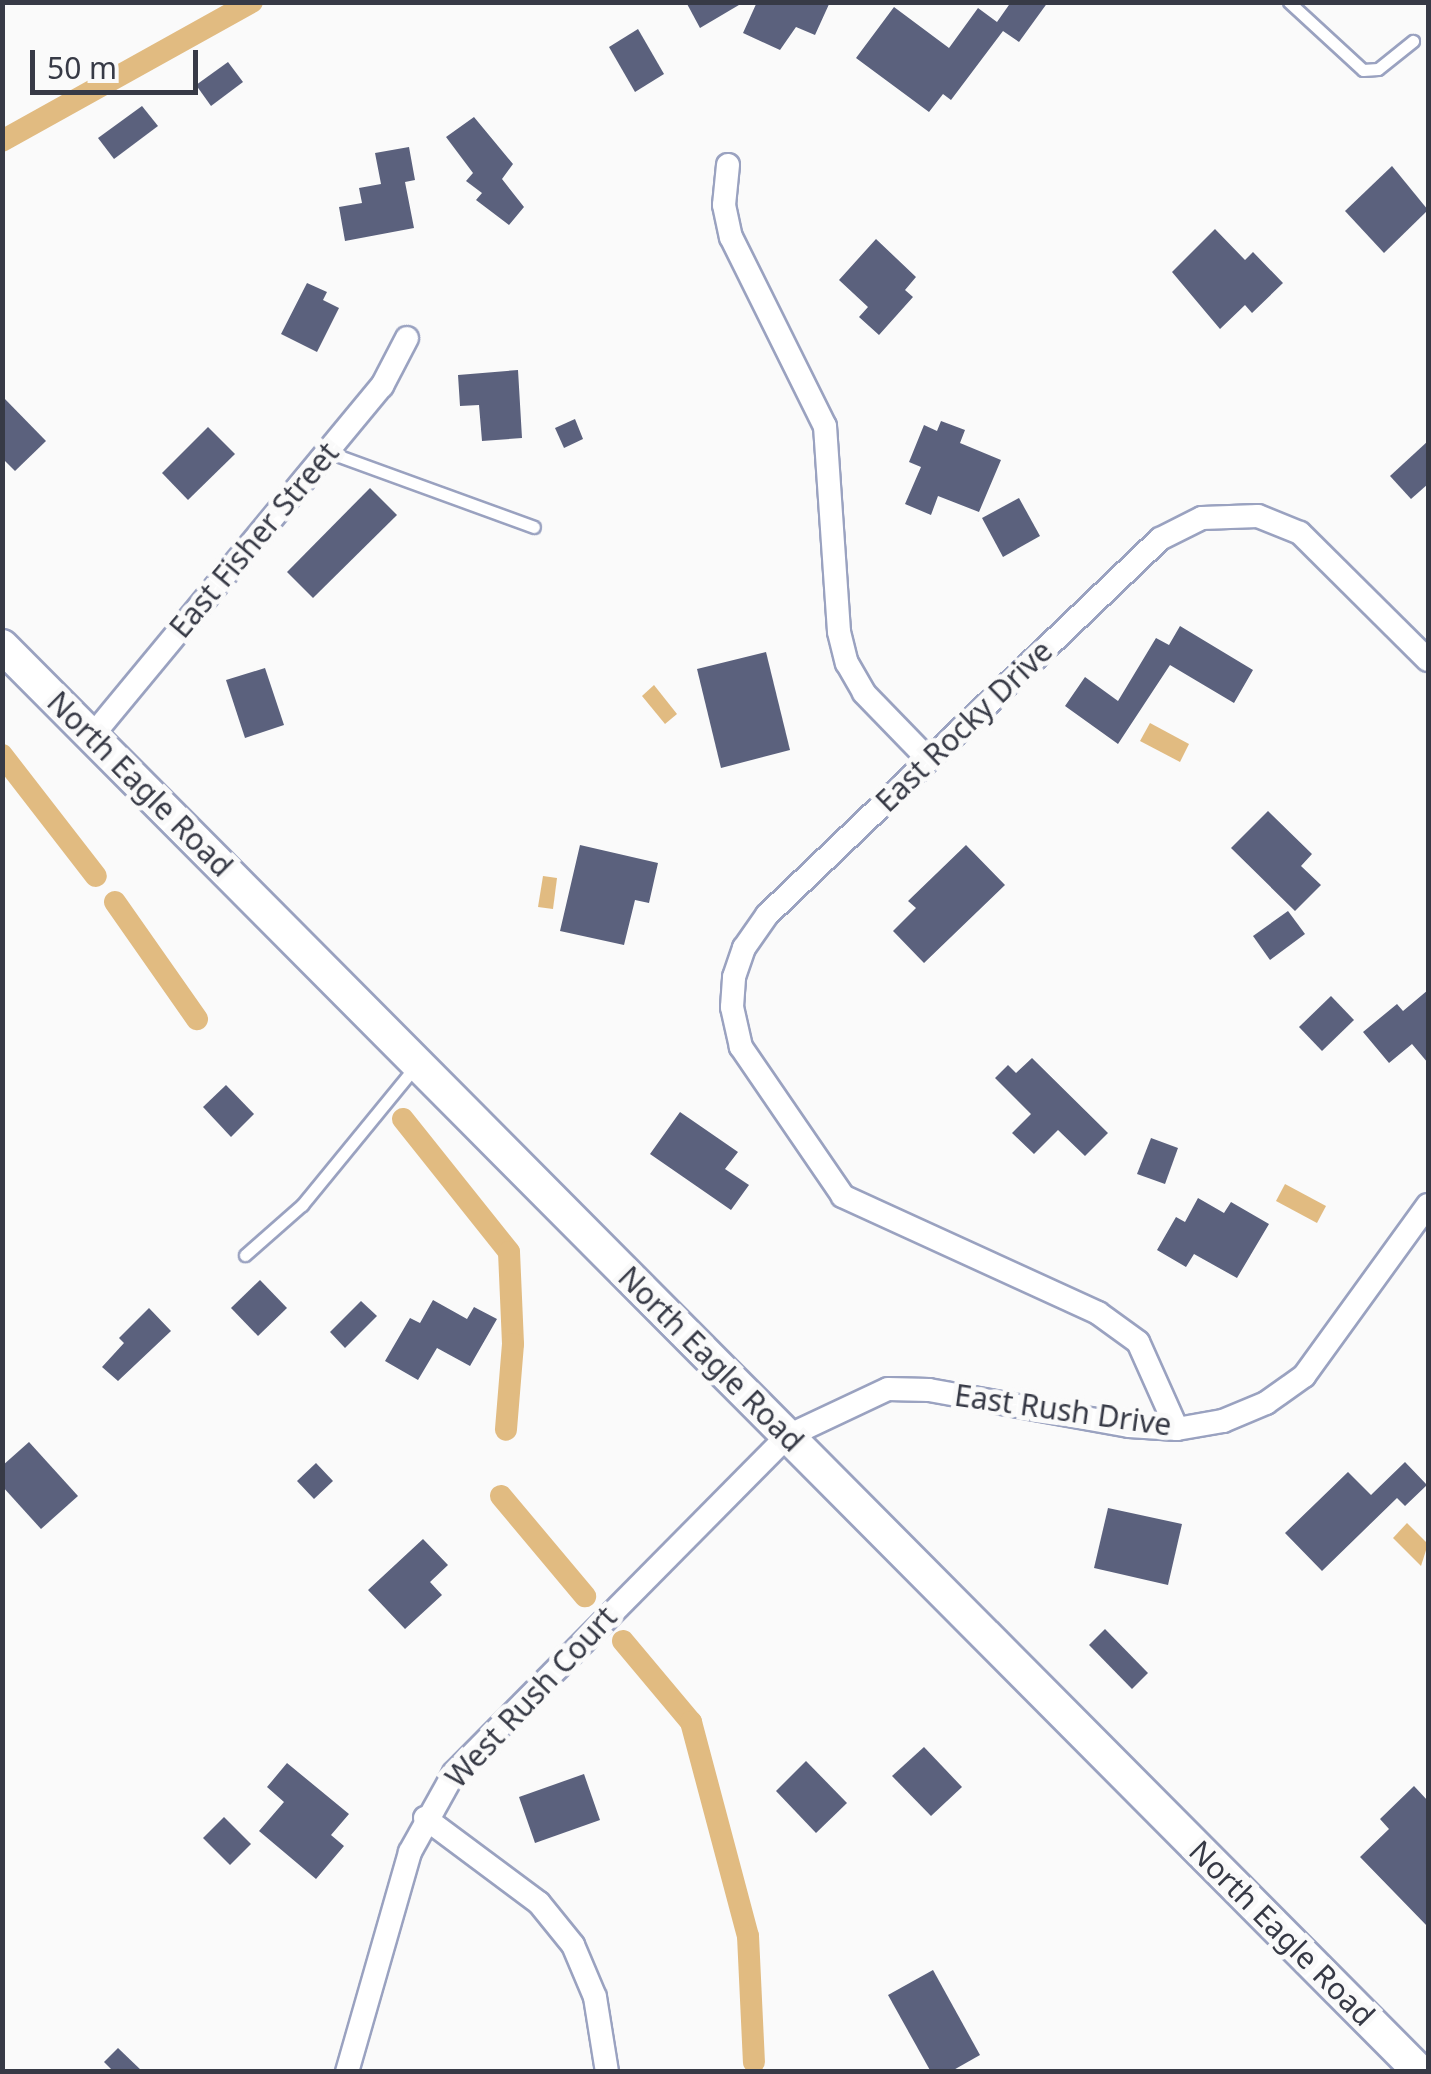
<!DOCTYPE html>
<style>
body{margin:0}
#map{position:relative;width:1431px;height:2074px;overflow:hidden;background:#fafafa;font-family:"Noto Sans",sans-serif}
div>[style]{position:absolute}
.water>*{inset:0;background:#e1bb81}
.canal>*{height:22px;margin:-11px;padding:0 11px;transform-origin:11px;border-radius:11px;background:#e1bb81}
.building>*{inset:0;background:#5b617d}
.roads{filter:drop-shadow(2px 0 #9aa2c0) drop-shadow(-2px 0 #9aa2c0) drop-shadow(0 2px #9aa2c0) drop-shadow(0 -2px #9aa2c0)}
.lane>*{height:11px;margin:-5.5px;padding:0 5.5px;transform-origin:5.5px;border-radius:5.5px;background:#fff}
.street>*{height:22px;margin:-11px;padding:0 11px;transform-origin:11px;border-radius:11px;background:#fff}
.secondary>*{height:32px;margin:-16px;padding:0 16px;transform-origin:16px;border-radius:16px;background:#fff}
span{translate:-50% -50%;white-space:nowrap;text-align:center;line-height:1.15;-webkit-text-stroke:10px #fafafa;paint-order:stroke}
.street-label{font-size:30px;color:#373a46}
.frame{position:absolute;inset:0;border:5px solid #373a46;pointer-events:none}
.scale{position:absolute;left:30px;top:50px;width:168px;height:45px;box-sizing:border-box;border:5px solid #373a46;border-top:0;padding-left:12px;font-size:30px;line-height:35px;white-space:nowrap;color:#373a46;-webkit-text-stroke:8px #fafafa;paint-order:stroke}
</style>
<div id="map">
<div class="water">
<i style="clip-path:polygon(654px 685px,677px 714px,665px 724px,642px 696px)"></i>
<i style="clip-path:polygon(1150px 723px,1189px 744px,1180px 762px,1140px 741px)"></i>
<i style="clip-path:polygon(543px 876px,557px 878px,553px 909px,538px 907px)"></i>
<i style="clip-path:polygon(1285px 1184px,1326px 1206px,1317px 1223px,1276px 1201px)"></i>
<i style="clip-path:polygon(1407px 1523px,1428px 1544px,1421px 1566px,1393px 1538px)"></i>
</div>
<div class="canal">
<i style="left:2px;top:141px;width:286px;rotate:-29.1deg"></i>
<i style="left:2px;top:755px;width:153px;rotate:52.2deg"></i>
<i style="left:115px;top:902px;width:143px;rotate:55deg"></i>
<i style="left:403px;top:1119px;width:170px;rotate:51.4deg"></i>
<i style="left:509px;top:1252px;width:92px;rotate:87.5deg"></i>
<i style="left:513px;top:1344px;width:86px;rotate:94.7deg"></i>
<i style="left:501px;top:1496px;width:131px;rotate:50deg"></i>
<i style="left:623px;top:1641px;width:106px;rotate:50deg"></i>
<i style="left:691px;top:1722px;width:221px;rotate:75.1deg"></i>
<i style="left:748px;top:1936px;width:126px;rotate:87.3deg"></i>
</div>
<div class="building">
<i style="clip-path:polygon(686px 2px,744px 2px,700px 28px)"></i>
<i style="clip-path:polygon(757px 2px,830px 2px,815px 35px,796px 27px,780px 50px,743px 33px)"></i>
<i style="clip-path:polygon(1011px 2px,1048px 2px,1019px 42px,1003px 31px,951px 100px,943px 94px,929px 112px,856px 58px,894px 7px,949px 48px,978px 8px,997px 22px)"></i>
<i style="clip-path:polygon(638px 29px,664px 74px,635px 92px,609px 47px)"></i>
<i style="clip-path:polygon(228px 62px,243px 82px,211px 106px,196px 85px)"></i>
<i style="clip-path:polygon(142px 106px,158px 126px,114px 159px,98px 138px)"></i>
<i style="clip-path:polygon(474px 117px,513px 164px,502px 179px,524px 207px,509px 225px,476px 200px,482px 193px,466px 181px,473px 173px,446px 137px)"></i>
<i style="clip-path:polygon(409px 147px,415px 180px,405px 182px,414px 228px,345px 241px,339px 207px,362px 203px,359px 188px,381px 184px,375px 153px)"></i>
<i style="clip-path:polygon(1392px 166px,1428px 210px,1384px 253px,1345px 211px)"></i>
<i style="clip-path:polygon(1215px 229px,1245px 260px,1253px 252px,1283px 283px,1252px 313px,1245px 305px,1220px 329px,1172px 272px)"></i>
<i style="clip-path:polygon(876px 239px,916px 277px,905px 290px,913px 297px,879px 335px,859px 317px,868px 307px,839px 280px)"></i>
<i style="clip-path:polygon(307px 283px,327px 292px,323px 300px,339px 308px,317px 352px,281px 334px)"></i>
<i style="clip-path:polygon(518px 370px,522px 438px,482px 441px,479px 405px,460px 406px,458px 375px)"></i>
<i style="clip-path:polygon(2px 396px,46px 441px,15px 471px,2px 458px)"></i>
<i style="clip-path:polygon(575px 419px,583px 439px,564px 448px,555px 428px)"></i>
<i style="clip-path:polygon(941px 421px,965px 430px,960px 443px,1001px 460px,979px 512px,938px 496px,931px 515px,905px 504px,921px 467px,909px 462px,924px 425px,937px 431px)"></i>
<i style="clip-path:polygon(208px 427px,235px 454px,188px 500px,162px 473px)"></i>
<i style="clip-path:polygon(1428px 441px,1428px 484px,1411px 499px,1390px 476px)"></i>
<i style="clip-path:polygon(370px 488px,397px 515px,313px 598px,287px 572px)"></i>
<i style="clip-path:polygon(1019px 498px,1040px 536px,1003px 557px,982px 518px)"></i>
<i style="clip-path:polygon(1180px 626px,1253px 670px,1234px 703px,1170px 665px,1118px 744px,1065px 706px,1085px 677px,1118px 701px,1156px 638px,1169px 645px)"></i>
<i style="clip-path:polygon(766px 652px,790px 750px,721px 768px,697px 669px)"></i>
<i style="clip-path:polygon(265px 668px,284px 725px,245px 738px,226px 680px)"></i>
<i style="clip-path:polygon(1268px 811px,1312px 854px,1301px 866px,1321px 885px,1295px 911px,1231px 848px)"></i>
<i style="clip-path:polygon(580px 845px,658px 863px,649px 903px,635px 900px,624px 945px,560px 931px)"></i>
<i style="clip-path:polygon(966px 845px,1005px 885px,924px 963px,893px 931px,916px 908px,908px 901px)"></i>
<i style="clip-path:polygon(1288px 911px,1305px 934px,1270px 960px,1253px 936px)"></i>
<i style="clip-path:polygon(1428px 990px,1428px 1063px,1412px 1044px,1389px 1063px,1363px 1032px,1397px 1004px,1403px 1011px)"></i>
<i style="clip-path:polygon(1331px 996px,1354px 1020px,1322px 1051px,1299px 1027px)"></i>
<i style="clip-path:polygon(1032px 1058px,1108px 1133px,1085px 1156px,1058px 1130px,1034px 1154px,1012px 1133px,1031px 1114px,995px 1078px,1008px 1065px,1016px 1073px)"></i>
<i style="clip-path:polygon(226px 1085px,254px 1114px,231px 1137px,203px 1107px)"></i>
<i style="clip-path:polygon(680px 1112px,738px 1152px,725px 1169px,749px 1185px,731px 1210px,650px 1154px)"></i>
<i style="clip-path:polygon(1151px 1138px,1178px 1148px,1165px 1184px,1137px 1174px)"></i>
<i style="clip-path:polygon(1198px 1198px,1224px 1213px,1231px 1202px,1269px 1224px,1237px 1278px,1194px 1254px,1186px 1267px,1157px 1250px,1176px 1217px,1185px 1222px)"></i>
<i style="clip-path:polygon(260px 1280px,287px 1308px,258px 1336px,231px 1308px)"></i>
<i style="clip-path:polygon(433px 1300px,467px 1319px,474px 1307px,497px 1319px,470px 1366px,437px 1348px,418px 1380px,385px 1361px,410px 1318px,420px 1323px)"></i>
<i style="clip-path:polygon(361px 1301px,377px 1316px,345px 1348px,330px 1332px)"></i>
<i style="clip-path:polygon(149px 1308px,171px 1331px,118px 1381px,102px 1367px,124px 1343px,119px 1338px)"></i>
<i style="clip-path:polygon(29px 1442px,78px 1496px,41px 1529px,2px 1486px,2px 1466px)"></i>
<i style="clip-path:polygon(1405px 1462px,1427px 1485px,1405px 1506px,1397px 1498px,1322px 1571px,1285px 1533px,1348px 1472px,1371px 1495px)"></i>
<i style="clip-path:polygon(316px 1463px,333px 1481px,314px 1499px,297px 1481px)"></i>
<i style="clip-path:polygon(1108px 1508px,1182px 1524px,1168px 1585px,1094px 1568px)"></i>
<i style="clip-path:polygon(423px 1539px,448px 1565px,430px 1582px,442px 1595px,405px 1629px,368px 1590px)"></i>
<i style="clip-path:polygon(1105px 1629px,1148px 1673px,1132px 1689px,1089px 1645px)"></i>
<i style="clip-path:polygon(924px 1747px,962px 1787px,931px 1816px,892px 1776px)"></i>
<i style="clip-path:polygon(806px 1761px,847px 1803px,816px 1833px,776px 1791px)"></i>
<i style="clip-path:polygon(287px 1763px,349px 1814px,331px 1835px,344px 1846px,316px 1879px,259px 1831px,284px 1802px,267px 1787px)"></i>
<i style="clip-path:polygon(584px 1774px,600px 1820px,535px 1843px,519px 1797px)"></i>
<i style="clip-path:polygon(1414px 1786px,1428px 1801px,1428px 1927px,1360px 1857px,1389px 1829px,1380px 1819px)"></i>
<i style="clip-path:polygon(224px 1817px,251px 1844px,230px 1865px,203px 1838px)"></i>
<i style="clip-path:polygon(933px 1970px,980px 2055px,950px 2072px,931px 2072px,888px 1995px)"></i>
<i style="clip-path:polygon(118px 2048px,143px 2072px,114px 2072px,104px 2062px)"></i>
</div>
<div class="roads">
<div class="lane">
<i style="left:1289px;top:2px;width:100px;rotate:42.6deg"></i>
<i style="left:1363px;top:70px;width:15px;rotate:-4deg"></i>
<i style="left:1378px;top:69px;width:45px;rotate:-38.7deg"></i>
<i style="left:328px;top:452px;width:219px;rotate:20deg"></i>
<i style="left:245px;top:1255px;width:76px;rotate:-41.3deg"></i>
<i style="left:302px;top:1205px;width:178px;rotate:-50.7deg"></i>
</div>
<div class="street">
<i style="left:728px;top:165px;width:40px;rotate:95.7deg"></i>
<i style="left:724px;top:205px;width:33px;rotate:78deg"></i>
<i style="left:731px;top:237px;width:211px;rotate:63.6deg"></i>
<i style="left:825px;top:426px;width:206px;rotate:86.1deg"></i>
<i style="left:839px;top:632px;width:32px;rotate:76deg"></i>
<i style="left:847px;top:663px;width:34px;rotate:60deg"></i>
<i style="left:864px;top:693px;width:93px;rotate:45.9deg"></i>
<i style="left:92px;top:736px;width:455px;rotate:-50.4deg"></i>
<i style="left:382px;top:386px;width:54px;rotate:-62.5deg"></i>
<i style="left:1177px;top:1429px;width:95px;rotate:-114.1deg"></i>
<i style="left:1138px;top:1342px;width:49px;rotate:-144.1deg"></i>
<i style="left:1098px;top:1313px;width:281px;rotate:-155.4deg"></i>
<i style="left:843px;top:1196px;width:181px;rotate:-124.4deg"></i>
<i style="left:741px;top:1047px;width:41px;rotate:-102.7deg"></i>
<i style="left:732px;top:1007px;width:30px;rotate:-86deg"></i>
<i style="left:734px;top:977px;width:31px;rotate:-71deg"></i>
<i style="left:744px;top:948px;width:40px;rotate:-55.1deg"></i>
<i style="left:767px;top:915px;width:544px;rotate:-43.73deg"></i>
<i style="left:1160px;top:539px;width:47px;rotate:-26.6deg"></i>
<i style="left:1202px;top:518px;width:56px;rotate:-2deg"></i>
<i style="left:1258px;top:516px;width:45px;rotate:22deg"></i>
<i style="left:1300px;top:533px;width:180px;rotate:44.8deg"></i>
<i style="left:425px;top:1818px;width:142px;rotate:36.7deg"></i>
<i style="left:539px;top:1903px;width:54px;rotate:51deg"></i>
<i style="left:573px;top:1945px;width:56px;rotate:67.1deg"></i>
<i style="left:595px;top:1997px;width:76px;rotate:80.9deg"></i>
<i style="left:347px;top:2072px;width:229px;rotate:-74deg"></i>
<i style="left:410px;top:1852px;width:90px;rotate:-60.9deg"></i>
<i style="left:454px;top:1773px;width:474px;rotate:-45.3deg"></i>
<i style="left:788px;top:1436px;width:110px;rotate:-25.2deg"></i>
<i style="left:888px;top:1389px;width:41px;rotate:1.4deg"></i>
<i style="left:929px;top:1390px;width:203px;rotate:10.2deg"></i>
<i style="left:1129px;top:1426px;width:48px;rotate:3.6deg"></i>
<i style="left:1177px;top:1429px;width:47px;rotate:-9.9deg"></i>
<i style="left:1223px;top:1421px;width:47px;rotate:-22.7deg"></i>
<i style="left:1266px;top:1403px;width:47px;rotate:-35.4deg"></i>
<i style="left:1304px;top:1376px;width:211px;rotate:-54.1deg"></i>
</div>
<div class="secondary">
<i style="left:2px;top:646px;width:2011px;rotate:45.16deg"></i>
</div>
</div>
<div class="street-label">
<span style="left:254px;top:540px;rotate:-50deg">East Fisher Street</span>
<span style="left:964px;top:726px;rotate:-44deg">East Rocky Drive</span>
<span style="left:140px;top:784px;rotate:45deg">North Eagle Road</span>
<span style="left:711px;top:1359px;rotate:45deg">North Eagle Road</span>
<span style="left:1063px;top:1410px;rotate:8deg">East Rush Drive</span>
<span style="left:531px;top:1697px;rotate:-47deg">West Rush Court</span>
<span style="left:1282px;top:1933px;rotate:45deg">North Eagle Road</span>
</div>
<div class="frame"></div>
<div class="scale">50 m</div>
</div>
